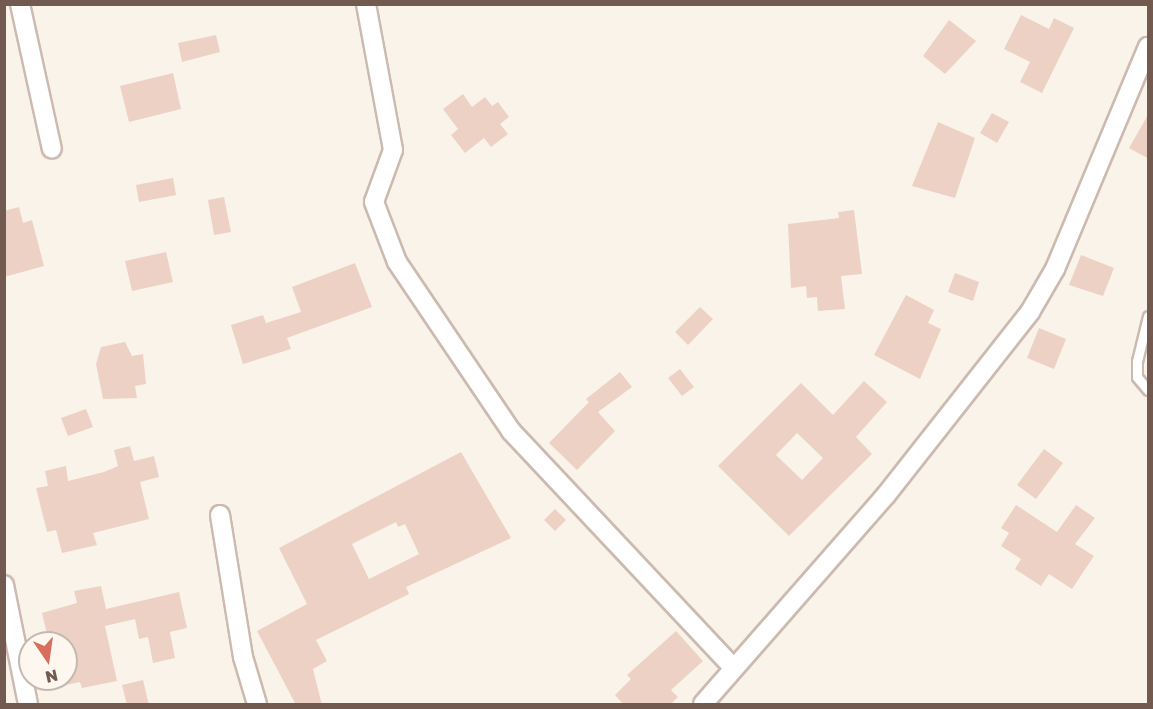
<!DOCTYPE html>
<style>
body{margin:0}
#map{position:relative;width:1153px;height:709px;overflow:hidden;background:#faf3ea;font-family:"Golos Text",sans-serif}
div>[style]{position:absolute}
.building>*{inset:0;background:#edd1c4}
.roads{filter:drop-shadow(2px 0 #ccbab0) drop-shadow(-2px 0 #ccbab0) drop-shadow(0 2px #ccbab0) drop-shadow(0 -2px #ccbab0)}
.service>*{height:9px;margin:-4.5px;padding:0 4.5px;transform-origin:4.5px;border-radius:4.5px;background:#fff}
.minor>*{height:18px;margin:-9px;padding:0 9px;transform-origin:9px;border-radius:9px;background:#fff}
span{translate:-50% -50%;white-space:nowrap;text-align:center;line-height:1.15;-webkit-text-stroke:6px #fdf7f0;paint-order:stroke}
.frame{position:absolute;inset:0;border:6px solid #725a50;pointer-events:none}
.north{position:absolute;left:18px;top:631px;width:60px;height:60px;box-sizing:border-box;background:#fdf7f0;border:2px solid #c5b8b0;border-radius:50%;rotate:167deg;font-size:16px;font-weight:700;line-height:24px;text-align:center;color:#725a50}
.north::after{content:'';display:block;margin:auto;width:21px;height:27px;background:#d76f5c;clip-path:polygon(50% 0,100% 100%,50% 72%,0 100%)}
</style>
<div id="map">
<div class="building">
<i style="clip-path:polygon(1021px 15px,1049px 29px,1054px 18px,1074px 28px,1042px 93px,1020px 82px,1030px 62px,1004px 49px)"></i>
<i style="clip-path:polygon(949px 20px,976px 41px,945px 74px,923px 56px)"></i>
<i style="clip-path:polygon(216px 35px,220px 52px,182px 62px,178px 43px)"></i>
<i style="clip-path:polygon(173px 73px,181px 109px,129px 122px,120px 86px)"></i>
<i style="clip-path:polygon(463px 94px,472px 107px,485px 97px,492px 106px,498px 102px,509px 117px,500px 124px,508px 134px,491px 147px,484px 138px,465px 153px,451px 135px,458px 129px,443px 109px)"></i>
<i style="clip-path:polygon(992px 113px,1009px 122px,997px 143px,980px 133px)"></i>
<i style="clip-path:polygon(1149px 113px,1149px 159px,1129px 148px)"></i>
<i style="clip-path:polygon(938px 122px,975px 138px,955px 198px,912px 186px)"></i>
<i style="clip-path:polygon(173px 178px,176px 195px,139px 202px,136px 185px)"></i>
<i style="clip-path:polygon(224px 197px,231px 232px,214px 235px,208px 200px)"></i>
<i style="clip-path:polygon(19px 207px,23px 223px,32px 220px,44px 266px,4px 277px,4px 211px)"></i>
<i style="clip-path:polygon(854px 210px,862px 274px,841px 276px,845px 309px,818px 311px,817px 297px,807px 298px,806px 286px,791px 288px,788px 224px,839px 218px,838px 212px)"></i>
<i style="clip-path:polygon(166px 252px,173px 282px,132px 291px,125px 261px)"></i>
<i style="clip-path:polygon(1081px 255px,1114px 268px,1103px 296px,1069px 285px)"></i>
<i style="clip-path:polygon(355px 263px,372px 307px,287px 338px,291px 349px,243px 364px,231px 325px,263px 315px,266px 323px,301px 312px,292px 287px)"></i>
<i style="clip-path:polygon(955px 273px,979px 282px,973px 301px,948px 292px)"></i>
<i style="clip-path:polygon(906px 295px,934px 310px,928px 323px,941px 329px,920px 379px,874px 355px)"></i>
<i style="clip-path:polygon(700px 307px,713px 319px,688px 345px,675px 332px)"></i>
<i style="clip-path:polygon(1039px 328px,1066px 339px,1054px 369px,1027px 358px)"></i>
<i style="clip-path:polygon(125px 342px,132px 356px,143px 354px,146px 384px,135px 386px,137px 398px,103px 399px,96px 364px,101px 347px)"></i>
<i style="clip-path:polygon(680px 369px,694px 387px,682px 396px,668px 378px)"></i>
<i style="clip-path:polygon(620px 372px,632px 387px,598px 412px,615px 431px,577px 470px,549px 443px,589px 402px,593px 407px,586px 399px)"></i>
<i style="clip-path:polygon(evenodd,864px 381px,887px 402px,856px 437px,872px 454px,789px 536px,718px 466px,801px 383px,833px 415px,864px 381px,797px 433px,823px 458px,802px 480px,776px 455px,797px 433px)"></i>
<i style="clip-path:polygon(86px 409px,93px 427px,68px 436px,61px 418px)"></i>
<i style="clip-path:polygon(130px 446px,134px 461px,154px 456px,159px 477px,140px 482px,149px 519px,93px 533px,97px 545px,62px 553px,56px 530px,47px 532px,36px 488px,48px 486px,45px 471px,66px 466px,68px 481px,104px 472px,118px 466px,114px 450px)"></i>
<i style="clip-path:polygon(1044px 449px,1063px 463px,1036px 499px,1017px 485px)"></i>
<i style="clip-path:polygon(evenodd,461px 452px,511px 538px,406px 587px,409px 594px,316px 640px,327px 661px,313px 669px,322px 705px,296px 705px,257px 631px,307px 604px,279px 548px,461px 452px,396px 522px,398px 527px,405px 524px,419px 554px,369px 579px,352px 544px,396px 522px)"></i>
<i style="clip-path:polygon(1016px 505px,1057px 532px,1076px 505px,1095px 518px,1075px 544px,1094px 556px,1072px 589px,1049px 574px,1041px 586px,1015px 569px,1021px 559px,1001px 546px,1009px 533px,1001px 528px)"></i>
<i style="clip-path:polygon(555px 509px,566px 520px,555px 531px,544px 520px)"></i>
<i style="clip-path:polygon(101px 586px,106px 609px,179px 592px,187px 628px,170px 632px,175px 658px,153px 663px,148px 637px,139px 639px,135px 619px,105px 626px,117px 681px,82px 688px,80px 682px,66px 685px,66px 643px,49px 643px,42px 613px,77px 603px,74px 591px)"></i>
<i style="clip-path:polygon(676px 631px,703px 661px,671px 690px,678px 697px,670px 705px,624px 705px,615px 695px,631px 679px,627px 675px)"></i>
<i style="clip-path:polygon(143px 680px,149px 705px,127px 705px,122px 685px)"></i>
</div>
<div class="roads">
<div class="service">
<i style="left:1148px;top:316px;width:46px;rotate:103.7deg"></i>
<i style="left:1137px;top:361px;width:16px;rotate:90deg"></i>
<i style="left:1137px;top:377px;width:17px;rotate:50deg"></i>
</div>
<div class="minor">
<i style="left:20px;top:4px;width:148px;rotate:77.6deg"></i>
<i style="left:366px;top:4px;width:148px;rotate:79.5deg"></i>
<i style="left:393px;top:150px;width:55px;rotate:110.1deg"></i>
<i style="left:374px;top:202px;width:64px;rotate:69deg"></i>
<i style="left:397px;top:262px;width:204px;rotate:56deg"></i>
<i style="left:511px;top:431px;width:324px;rotate:46.8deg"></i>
<i style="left:220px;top:515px;width:144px;rotate:80.8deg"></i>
<i style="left:243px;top:657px;width:49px;rotate:73.4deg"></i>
<i style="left:4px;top:585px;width:121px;rotate:78.6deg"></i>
<i style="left:703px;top:704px;width:278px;rotate:-48.8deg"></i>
<i style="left:886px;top:495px;width:233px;rotate:-51.8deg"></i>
<i style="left:1030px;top:312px;width:50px;rotate:-59.8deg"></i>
<i style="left:1055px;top:269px;width:241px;rotate:-67.3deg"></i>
</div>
</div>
<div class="frame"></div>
<div class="north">N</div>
</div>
